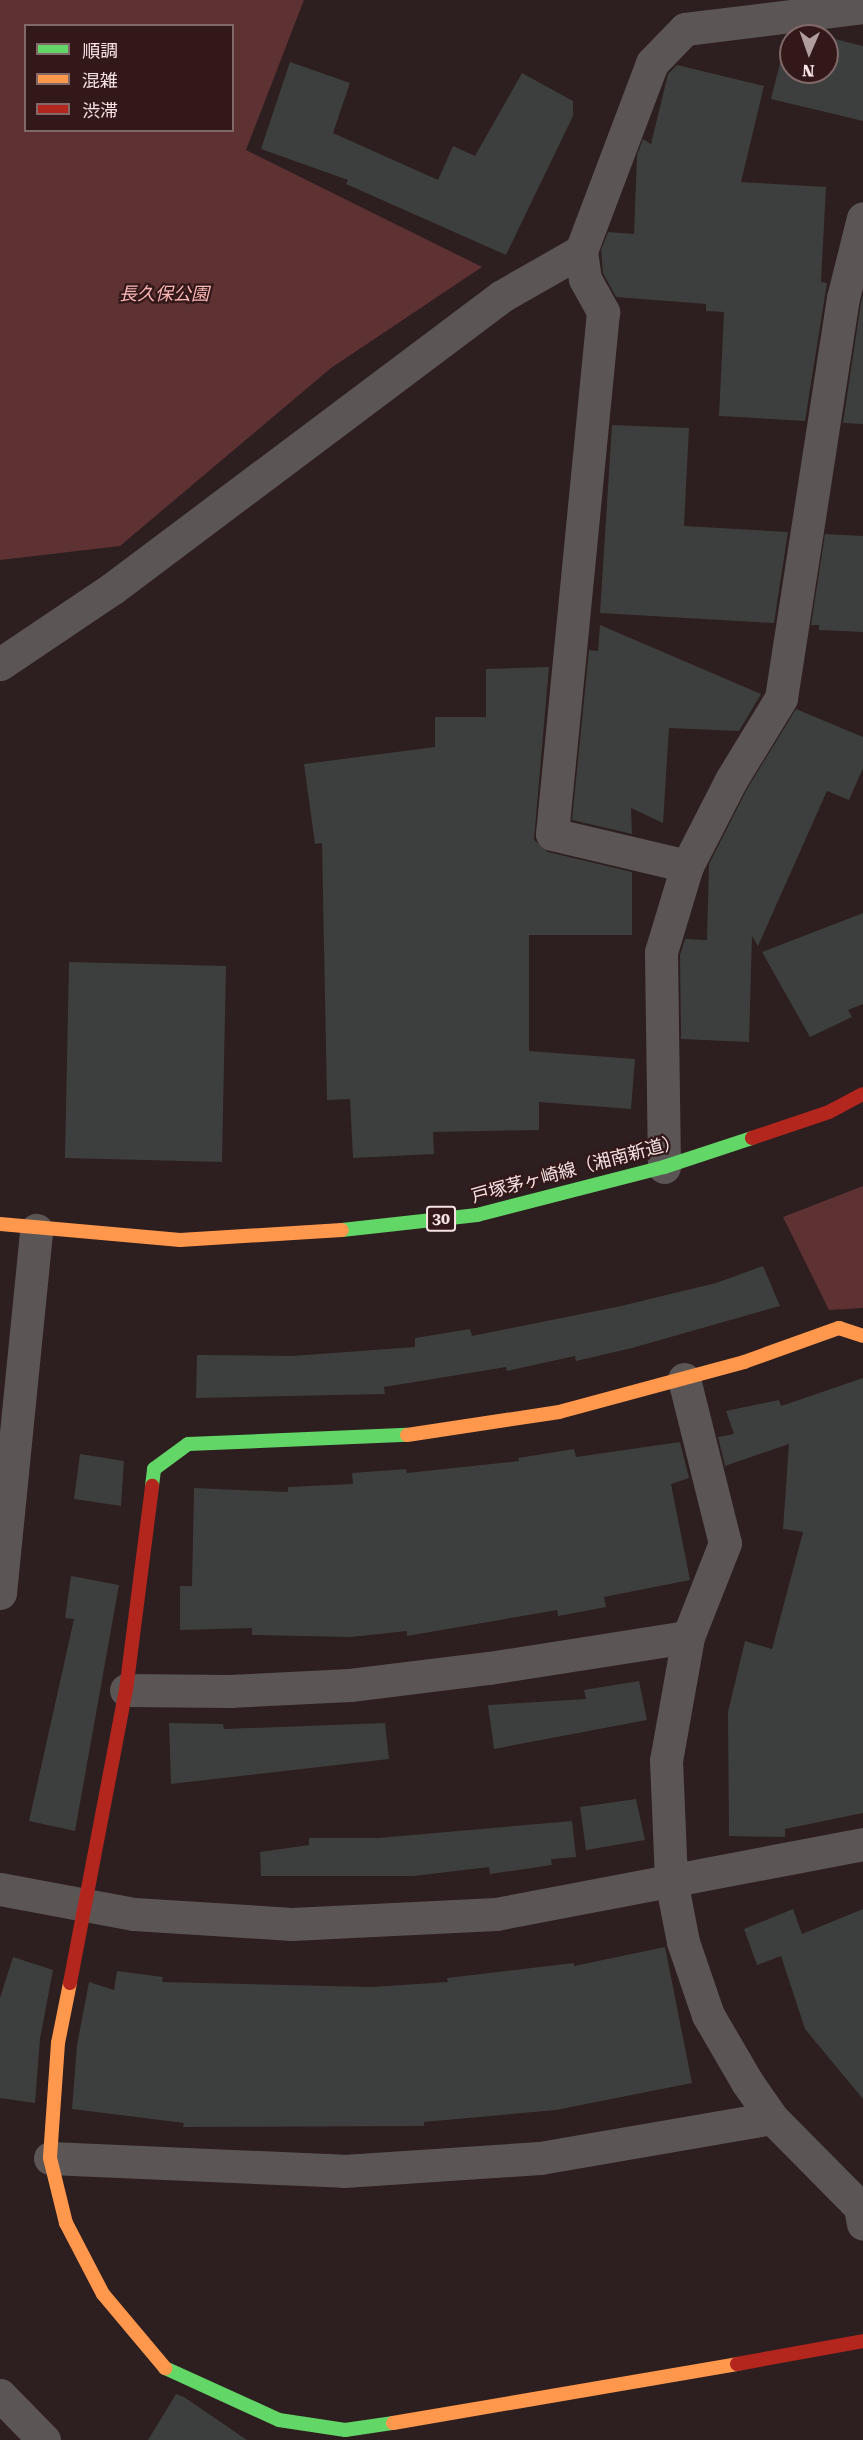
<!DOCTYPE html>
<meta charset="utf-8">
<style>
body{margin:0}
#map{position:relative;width:863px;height:2440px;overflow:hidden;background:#2d1e1f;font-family:"Roboto Serif","Noto Sans JP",serif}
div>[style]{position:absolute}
.green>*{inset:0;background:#5e3133}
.building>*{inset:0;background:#3c3f3d}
.street>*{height:33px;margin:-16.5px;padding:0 16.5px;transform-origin:16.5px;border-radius:16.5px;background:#5c5555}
.fast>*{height:14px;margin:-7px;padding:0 7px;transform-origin:7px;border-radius:7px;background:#63d668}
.slow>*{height:14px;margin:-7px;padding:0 7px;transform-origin:7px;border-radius:7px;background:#ff974d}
.jam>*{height:14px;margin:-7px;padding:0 7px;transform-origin:7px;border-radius:7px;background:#b3261e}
span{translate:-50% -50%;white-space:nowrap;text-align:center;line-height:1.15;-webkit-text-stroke:4.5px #331819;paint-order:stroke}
.shield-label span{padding:2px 4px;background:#331819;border:2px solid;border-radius:4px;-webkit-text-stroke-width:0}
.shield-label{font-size:16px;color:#f7e3e3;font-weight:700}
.park-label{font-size:18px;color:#fab5b6;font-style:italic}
.street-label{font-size:18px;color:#f7e3e3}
.legend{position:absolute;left:24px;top:24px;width:210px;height:108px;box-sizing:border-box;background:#331819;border:2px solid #81696a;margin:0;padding:8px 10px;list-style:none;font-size:18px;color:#f7e3e3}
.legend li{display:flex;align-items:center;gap:12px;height:30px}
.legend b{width:30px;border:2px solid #81696a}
.north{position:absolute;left:779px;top:24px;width:60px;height:60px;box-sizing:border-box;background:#331819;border:2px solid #81696a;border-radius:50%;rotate:182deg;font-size:16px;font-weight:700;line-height:24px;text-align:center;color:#f7e3e3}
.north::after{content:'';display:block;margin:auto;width:21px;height:27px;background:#b09e9e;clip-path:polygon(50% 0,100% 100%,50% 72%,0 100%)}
</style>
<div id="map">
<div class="green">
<i style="clip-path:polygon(evenodd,0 0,304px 0,246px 150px,482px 267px,331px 368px,120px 546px,0 560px,0 0,26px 26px,232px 26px,232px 130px,26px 130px,26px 26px)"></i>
<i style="clip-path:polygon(863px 1186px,863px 1308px,829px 1310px,783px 1217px)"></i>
</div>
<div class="building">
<i style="clip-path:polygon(808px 33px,822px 36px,791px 36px,791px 72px,827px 72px,827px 37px,863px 46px,863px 121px,771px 99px,787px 35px)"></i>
<i style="clip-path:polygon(290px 62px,350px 83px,333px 133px,438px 180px,453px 146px,475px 156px,522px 73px,573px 101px,573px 116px,506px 255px,346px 184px,348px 180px,261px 149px)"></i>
<i style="clip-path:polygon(677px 65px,764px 86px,741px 182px,826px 187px,821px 282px,827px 283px,805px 421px,719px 416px,724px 312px,706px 311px,706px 304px,616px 297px,603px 273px,601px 250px,608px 232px,634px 234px,637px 155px,643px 139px,651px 144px,668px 74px)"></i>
<i style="clip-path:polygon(863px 295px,863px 424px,843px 423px,861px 302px)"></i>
<i style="clip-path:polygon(612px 425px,689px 428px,684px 526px,788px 532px,774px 623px,600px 613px)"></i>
<i style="clip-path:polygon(825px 534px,863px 536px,863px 632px,819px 630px,819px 625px,811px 625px)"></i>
<i style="clip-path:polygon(600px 625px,761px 694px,739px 731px,669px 728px,663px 823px,631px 808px,632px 834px,572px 820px,589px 650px,598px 651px)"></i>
<i style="clip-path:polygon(549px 667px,534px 840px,548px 852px,632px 872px,632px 935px,529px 935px,529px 1051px,635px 1059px,631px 1109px,539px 1102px,539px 1130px,433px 1132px,434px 1154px,353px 1158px,350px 1099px,327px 1100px,322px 843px,315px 844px,304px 764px,435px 747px,435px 717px,486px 717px,486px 669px)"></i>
<i style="clip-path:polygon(796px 709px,863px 737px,863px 768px,849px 800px,827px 791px,758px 946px,752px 936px,749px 1042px,681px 1039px,680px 955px,685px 939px,707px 940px,709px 864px,747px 789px)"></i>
<i style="clip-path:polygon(863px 913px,863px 1004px,848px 1010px,852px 1017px,810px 1037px,762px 952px)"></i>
<i style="clip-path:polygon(69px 962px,226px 966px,222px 1162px,65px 1158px)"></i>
<i style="clip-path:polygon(763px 1266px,780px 1306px,632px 1348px,576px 1361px,575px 1356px,507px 1371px,506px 1367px,384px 1387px,385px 1394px,196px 1398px,197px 1355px,292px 1356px,415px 1347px,415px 1338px,470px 1329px,472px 1336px,621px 1306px,716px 1283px)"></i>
<i style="clip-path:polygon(863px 1378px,863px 1813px,785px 1829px,785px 1837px,729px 1836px,728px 1712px,745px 1641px,772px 1649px,803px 1532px,783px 1529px,789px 1444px,725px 1466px,718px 1437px,734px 1434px,726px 1411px,779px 1400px,781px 1406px)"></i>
<i style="clip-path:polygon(680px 1442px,689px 1478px,671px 1484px,690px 1580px,604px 1597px,606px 1607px,558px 1616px,557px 1610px,407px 1636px,407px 1631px,351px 1637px,252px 1635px,252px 1628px,180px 1630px,180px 1586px,192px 1586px,194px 1488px,288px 1492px,288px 1487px,353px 1484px,352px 1473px,406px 1469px,407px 1473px,519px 1461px,518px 1458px,574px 1449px,576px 1457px)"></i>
<i style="clip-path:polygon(80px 1454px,124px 1461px,121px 1506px,74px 1499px)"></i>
<i style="clip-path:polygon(71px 1576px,119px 1585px,75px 1831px,29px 1821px,74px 1619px,65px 1618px)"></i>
<i style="clip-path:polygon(639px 1681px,647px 1720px,494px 1749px,488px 1705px,586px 1699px,584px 1690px)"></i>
<i style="clip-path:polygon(169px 1723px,223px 1724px,224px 1729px,385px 1723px,389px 1759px,171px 1784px)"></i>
<i style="clip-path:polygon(636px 1799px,645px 1840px,586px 1850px,580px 1807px)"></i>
<i style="clip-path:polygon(572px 1821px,576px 1857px,551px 1859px,552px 1865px,490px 1874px,489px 1867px,414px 1876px,261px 1876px,260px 1852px,309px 1845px,309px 1838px,378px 1838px)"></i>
<i style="clip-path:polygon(793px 1909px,802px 1934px,863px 1909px,863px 2099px,805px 2029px,781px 1956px,757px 1965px,744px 1929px)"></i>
<i style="clip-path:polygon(665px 1947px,692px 2083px,556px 2110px,424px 2122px,424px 2126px,183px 2127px,184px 2123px,72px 2109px,77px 2045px,89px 1982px,114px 1990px,117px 1971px,163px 1977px,162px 1982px,371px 1987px,448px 1982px,447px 1978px,574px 1963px,574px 1966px)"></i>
<i style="clip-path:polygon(13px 1957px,53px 1970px,40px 2039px,35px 2103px,0 2098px,0 1998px)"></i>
<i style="clip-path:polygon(176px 2394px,184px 2397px,247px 2440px,148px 2440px)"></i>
</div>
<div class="street">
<i style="left:581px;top:251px;width:28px;rotate:82deg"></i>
<i style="left:585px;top:279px;width:38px;rotate:61deg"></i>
<i style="left:603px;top:312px;width:524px;rotate:95.58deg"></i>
<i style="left:552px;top:834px;width:139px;rotate:13.3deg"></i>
<i style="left:0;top:664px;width:136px;rotate:-33.9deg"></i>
<i style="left:113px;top:588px;width:486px;rotate:-36.9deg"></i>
<i style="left:502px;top:296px;width:91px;rotate:-29.7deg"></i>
<i style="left:581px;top:251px;width:201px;rotate:-69.3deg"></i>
<i style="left:652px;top:63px;width:47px;rotate:-45.9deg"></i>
<i style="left:685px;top:29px;width:179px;rotate:-7deg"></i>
<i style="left:664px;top:1167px;width:215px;rotate:-90.8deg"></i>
<i style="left:661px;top:952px;width:90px;rotate:-73.2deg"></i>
<i style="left:687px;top:866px;width:97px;rotate:-62.9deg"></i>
<i style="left:731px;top:780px;width:96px;rotate:-58.6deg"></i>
<i style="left:781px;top:698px;width:405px;rotate:-81.2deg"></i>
<i style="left:843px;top:298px;width:82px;rotate:-76deg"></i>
<i style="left:684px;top:1379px;width:169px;rotate:76deg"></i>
<i style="left:725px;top:1543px;width:101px;rotate:111.5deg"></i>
<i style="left:688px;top:1637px;width:125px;rotate:100.1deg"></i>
<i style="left:666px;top:1760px;width:120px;rotate:87.6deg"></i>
<i style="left:671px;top:1880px;width:63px;rotate:79deg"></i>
<i style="left:683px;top:1942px;width:77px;rotate:71.1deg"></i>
<i style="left:708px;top:2015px;width:78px;rotate:59.8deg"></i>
<i style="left:747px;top:2082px;width:44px;rotate:55.2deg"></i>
<i style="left:772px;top:2118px;width:125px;rotate:45.3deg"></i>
<i style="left:860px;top:2207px;width:17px;rotate:80deg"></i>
<i style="left:0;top:1593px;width:365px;rotate:-84.3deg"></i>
<i style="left:126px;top:1690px;width:103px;rotate:0.6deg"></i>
<i style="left:229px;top:1691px;width:121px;rotate:-2.8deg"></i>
<i style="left:350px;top:1685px;width:140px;rotate:-7deg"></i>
<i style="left:489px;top:1668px;width:201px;rotate:-8.9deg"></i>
<i style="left:0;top:1889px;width:136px;rotate:10.6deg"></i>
<i style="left:134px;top:1914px;width:158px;rotate:3.6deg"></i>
<i style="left:292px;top:1924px;width:204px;rotate:-2.8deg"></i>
<i style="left:496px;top:1914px;width:374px;rotate:-10.8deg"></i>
<i style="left:50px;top:2158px;width:294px;rotate:2.5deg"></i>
<i style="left:344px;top:2171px;width:196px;rotate:-3.8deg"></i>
<i style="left:540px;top:2158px;width:235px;rotate:-9.8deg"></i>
<i style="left:0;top:2395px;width:63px;rotate:45.6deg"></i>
</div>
<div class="fast">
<i style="left:342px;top:1230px;width:136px;rotate:-6.3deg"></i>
<i style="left:477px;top:1215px;width:193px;rotate:-14.4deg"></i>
<i style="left:664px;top:1167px;width:93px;rotate:-18.2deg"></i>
<i style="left:152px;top:1486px;width:17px;rotate:-83deg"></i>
<i style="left:154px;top:1469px;width:42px;rotate:-36.3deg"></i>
<i style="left:188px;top:1444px;width:219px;rotate:-2.4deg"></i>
<i style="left:165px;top:2368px;width:125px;rotate:24.5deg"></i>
<i style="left:279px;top:2420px;width:67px;rotate:8.6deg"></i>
<i style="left:345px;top:2430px;width:49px;rotate:-8.3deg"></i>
</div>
<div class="slow">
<i style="left:0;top:1224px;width:181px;rotate:5.1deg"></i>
<i style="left:180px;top:1240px;width:162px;rotate:-3.5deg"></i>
<i style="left:407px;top:1435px;width:154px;rotate:-8.6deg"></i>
<i style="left:559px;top:1412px;width:192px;rotate:-15.1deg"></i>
<i style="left:744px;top:1362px;width:101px;rotate:-19.7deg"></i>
<i style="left:839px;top:1328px;width:25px;rotate:18deg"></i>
<i style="left:70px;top:1983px;width:61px;rotate:101.3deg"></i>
<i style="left:58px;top:2043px;width:115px;rotate:94deg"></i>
<i style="left:50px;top:2158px;width:67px;rotate:76.2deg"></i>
<i style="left:66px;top:2223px;width:80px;rotate:62.5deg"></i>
<i style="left:103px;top:2294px;width:97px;rotate:50deg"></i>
<i style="left:393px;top:2423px;width:349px;rotate:-9.7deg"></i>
</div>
<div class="jam">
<i style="left:752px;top:1138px;width:81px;rotate:-18.7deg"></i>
<i style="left:829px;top:1112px;width:38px;rotate:-28deg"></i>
<i style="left:70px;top:1983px;width:298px;rotate:-79.2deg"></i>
<i style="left:126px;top:1690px;width:206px;rotate:-82.7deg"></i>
<i style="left:737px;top:2364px;width:128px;rotate:-10.3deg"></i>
</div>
<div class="shield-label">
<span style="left:441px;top:1219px">30</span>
</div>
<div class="park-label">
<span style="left:164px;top:294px">長久保公園</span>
</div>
<div class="street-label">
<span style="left:576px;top:1169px;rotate:-15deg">戸塚茅ヶ崎線（湘南新道）</span>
</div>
<ul class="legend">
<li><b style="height:8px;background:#63d668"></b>順調</li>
<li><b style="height:8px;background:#ff974d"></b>混雑</li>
<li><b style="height:8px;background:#b3261e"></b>渋滞</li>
</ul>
<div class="north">N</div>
</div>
